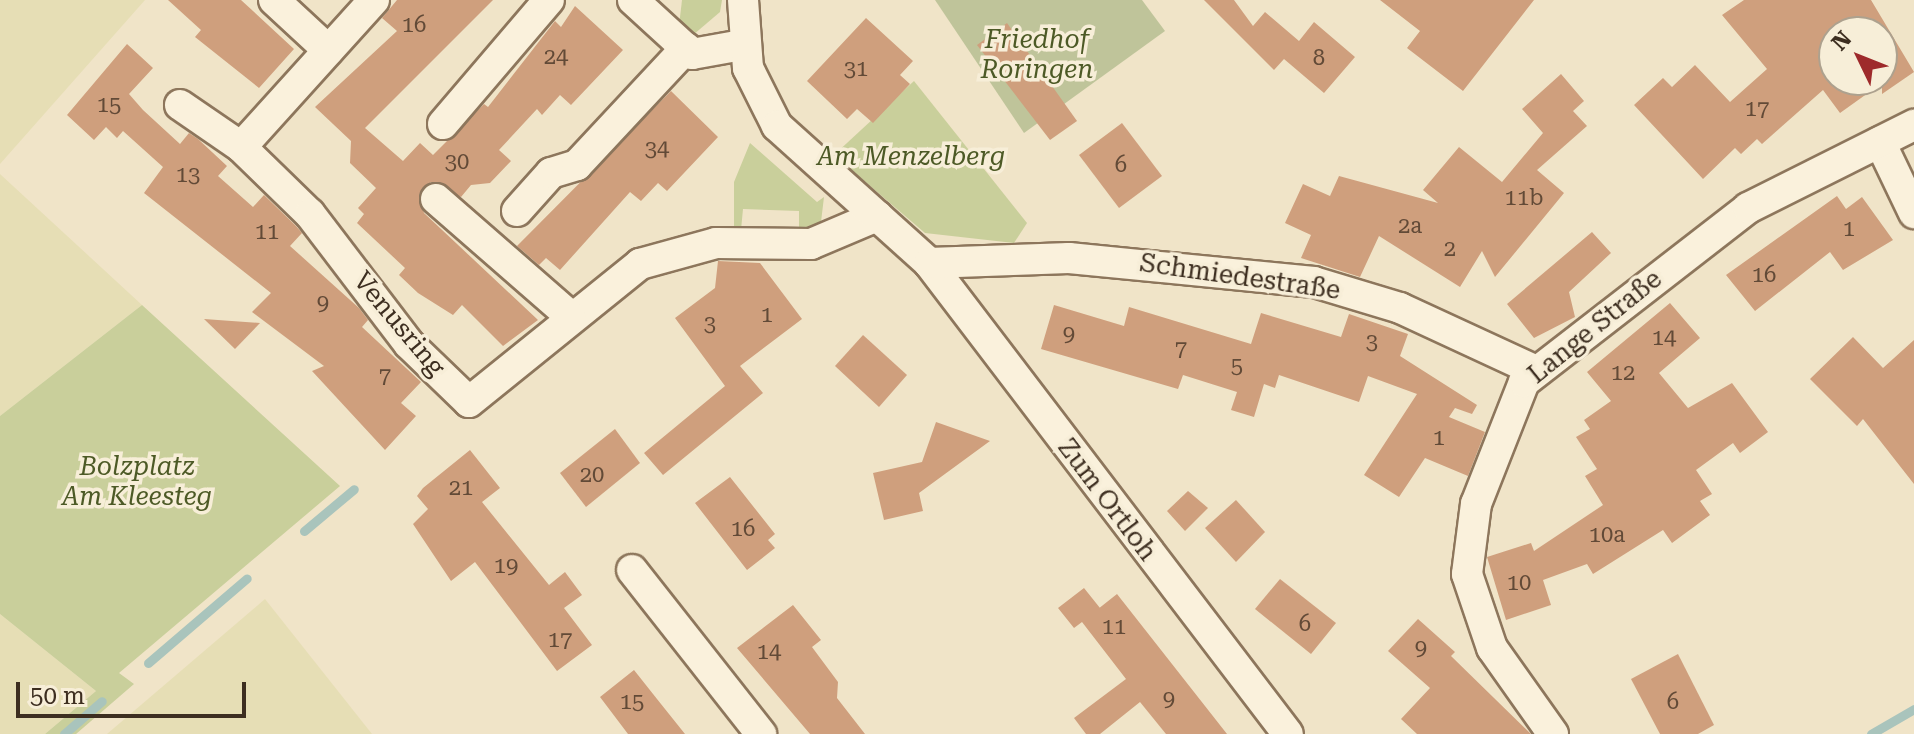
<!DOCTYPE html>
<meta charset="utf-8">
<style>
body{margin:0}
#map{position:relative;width:1914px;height:734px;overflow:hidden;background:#f0e4c8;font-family:"Roboto Serif",serif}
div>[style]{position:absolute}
.farmland>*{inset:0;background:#e6deb5}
.green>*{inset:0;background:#c9cf9b}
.cemetery>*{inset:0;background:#bfc49a}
.stream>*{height:9px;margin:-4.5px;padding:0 4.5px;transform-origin:4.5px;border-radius:4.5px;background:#a9c4bc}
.building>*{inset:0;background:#cf9f7d}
.roads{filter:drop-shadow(2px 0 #8d765c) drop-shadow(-2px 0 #8d765c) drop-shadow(0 2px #8d765c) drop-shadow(0 -2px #8d765c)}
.minor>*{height:30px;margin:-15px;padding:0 15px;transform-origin:15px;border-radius:15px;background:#faf1dc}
span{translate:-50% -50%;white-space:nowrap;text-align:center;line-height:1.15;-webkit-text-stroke:7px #f7eed8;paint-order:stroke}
.number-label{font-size:22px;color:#624a37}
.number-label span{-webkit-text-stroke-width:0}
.park-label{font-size:26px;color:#4d5a26;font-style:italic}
.street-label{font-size:26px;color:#3d2e20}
.north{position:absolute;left:1818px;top:16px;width:80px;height:80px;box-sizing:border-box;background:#f7eed8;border:2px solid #ada18e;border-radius:50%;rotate:313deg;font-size:22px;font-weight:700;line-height:32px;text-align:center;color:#3d2e20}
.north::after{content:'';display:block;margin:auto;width:28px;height:36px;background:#9e2a2b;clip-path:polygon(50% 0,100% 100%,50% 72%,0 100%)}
.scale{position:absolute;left:16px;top:682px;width:230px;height:36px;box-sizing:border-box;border:4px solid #3d2e20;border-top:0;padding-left:10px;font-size:24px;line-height:28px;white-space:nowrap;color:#3d2e20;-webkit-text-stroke:6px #f7eed8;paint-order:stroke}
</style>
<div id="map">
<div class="farmland">
<i style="clip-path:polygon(0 0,145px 0,0 164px)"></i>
<i style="clip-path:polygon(0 174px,142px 305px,0 416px)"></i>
<i style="clip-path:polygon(265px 599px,372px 734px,107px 734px)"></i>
<i style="clip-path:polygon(0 614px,96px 691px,45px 734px,0 734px)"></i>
</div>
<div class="green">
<i style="clip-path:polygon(682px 0,722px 0,720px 12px,693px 35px,679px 26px)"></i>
<i style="clip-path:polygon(914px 81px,1027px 223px,1014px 243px,925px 233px,834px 155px)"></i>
<i style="clip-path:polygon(750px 143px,817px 202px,824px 197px,821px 222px,799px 232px,799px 211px,743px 209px,741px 230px,734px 229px,734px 182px)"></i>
<i style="clip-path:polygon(142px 305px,340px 486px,119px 673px,134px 684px,76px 734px,45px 734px,96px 691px,0 614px,0 416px)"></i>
</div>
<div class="cemetery">
<i style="clip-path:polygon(935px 0,1142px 0,1165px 31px,1024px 133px)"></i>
</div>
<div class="stream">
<i style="left:304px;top:531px;width:65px;rotate:-40deg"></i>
<i style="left:148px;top:663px;width:130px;rotate:-40.6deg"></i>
<i style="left:64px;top:734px;width:50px;rotate:-41deg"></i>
<i style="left:1871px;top:734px;width:50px;rotate:-30.2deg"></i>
</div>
<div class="building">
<i style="clip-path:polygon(168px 0,241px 0,294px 49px,259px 88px,195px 37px,201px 30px)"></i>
<i style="clip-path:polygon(397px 0,493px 0,365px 128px,403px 161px,420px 143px,433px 155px,484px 104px,488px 107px,555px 21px,561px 27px,575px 6px,623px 50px,571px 105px,560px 95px,542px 115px,537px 109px,499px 150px,511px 161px,490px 183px,471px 185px,461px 197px,431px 182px,419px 195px,424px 213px,538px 320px,503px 346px,462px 305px,453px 315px,418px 293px,399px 275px,405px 268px,357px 223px,364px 214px,358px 208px,376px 188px,350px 163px,351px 141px,315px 107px,397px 31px,382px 18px)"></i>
<i style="clip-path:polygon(1204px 0,1234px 0,1253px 26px,1265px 12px,1299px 41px,1314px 22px,1355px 57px,1324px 93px,1284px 59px,1274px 70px)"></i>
<i style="clip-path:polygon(1380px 0,1534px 0,1463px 91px,1407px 48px,1420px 31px)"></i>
<i style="clip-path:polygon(evenodd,1744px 0,1871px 0,1914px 72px,1882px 94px,1882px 83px,1840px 113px,1823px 90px,1762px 144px,1757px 139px,1741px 154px,1735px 148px,1703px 179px,1634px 105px,1663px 78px,1672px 87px,1695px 65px,1730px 102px,1767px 69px,1722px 15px,1744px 0,1834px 32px,1882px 32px,1882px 80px,1834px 80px,1834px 32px)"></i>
<i style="clip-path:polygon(866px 18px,913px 61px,900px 75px,910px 84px,873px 123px,857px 109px,847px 119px,807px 81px)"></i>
<i style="clip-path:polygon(1007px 23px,1077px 121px,1050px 140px,977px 45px)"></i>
<i style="clip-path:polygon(127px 44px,153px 68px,129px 94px,143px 110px,180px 144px,189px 133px,198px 139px,227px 166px,218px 176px,253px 207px,264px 195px,296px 226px,302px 233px,290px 246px,359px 308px,368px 320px,362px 327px,421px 382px,401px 403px,416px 416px,385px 450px,312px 371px,324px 366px,252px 312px,271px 293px,144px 193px,163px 167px,123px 131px,117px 138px,106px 127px,94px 140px,67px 115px)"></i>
<i style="clip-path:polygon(1561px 74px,1584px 101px,1573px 111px,1587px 126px,1537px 170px,1564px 193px,1495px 277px,1482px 251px,1460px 287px,1379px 236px,1360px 277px,1301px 258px,1311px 235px,1285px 223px,1303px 184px,1330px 196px,1339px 176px,1438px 203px,1423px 190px,1459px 147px,1502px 182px,1543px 133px,1522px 109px)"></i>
<i style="clip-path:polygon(671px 91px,718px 137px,667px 191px,658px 183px,641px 201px,630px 192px,560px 270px,546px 258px,539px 265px,517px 246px)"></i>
<i style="clip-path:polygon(1122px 123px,1162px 176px,1119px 208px,1079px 155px)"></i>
<i style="clip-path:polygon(1837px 196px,1846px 209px,1862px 197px,1893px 240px,1843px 270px,1830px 252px,1755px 311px,1726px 275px)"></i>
<i style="clip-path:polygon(1592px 232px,1611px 253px,1569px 292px,1575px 317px,1534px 338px,1507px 304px)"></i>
<i style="clip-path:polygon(718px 261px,760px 263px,802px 319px,740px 366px,763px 393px,663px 475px,644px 453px,725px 386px,675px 318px,715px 288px)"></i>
<i style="clip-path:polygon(1670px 303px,1700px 338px,1659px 373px,1688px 408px,1732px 383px,1768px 432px,1740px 453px,1733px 443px,1696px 470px,1712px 494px,1700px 501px,1710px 515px,1672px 543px,1663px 530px,1593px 574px,1587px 564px,1543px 580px,1551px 605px,1506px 620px,1487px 557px,1531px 543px,1534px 551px,1603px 505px,1585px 476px,1597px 469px,1576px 437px,1590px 429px,1584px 420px,1611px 401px,1587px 372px)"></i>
<i style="clip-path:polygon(1054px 305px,1124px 326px,1129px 307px,1251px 344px,1261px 313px,1341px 337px,1349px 314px,1408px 334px,1400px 356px,1477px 405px,1472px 414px,1455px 408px,1449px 417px,1485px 432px,1468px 476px,1425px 458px,1399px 497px,1364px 475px,1417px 394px,1368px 376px,1359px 402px,1279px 375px,1275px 388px,1264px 384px,1254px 417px,1231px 410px,1237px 392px,1183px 375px,1178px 389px,1041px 349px)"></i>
<i style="clip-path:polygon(204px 319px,260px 323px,235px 349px)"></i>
<i style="clip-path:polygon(863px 335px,907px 375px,879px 407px,835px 366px)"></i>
<i style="clip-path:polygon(1853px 337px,1883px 368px,1914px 340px,1914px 484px,1863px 419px,1857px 426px,1810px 379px)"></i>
<i style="clip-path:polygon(936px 422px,990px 441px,919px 493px,923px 511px,884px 520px,873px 473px,922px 462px)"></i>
<i style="clip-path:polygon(615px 429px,640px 463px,586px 507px,560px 473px)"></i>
<i style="clip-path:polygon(470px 450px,500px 488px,482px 502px,549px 585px,565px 572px,582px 595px,564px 608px,592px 645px,557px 671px,475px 562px,451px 581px,413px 524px,428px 509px,417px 496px,423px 488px)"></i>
<i style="clip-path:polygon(730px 477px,775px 534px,768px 540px,775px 548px,747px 570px,695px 503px)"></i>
<i style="clip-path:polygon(1188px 491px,1208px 508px,1185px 531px,1167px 511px)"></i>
<i style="clip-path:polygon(1236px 500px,1265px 532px,1236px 562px,1205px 528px)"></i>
<i style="clip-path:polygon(1280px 579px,1336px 623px,1311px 654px,1255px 609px)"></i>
<i style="clip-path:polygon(1084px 588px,1100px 608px,1093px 613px,1117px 594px,1227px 734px,1166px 734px,1140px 702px,1100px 734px,1086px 734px,1074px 718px,1126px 679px,1082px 622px,1074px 628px,1058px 608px)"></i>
<i style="clip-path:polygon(793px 605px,821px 640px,812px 647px,838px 682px,837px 698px,865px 734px,810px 734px,737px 648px)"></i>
<i style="clip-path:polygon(1418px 619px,1455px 652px,1451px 656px,1531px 734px,1417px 734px,1401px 719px,1430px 688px,1388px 651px)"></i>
<i style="clip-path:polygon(1678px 654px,1714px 725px,1698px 734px,1660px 734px,1631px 679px)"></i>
<i style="clip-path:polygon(634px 670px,657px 699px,685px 734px,628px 734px,600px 697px)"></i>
</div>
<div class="roads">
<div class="minor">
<i style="left:274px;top:0;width:74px;rotate:42.8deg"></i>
<i style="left:374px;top:0;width:198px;rotate:132.1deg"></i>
<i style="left:241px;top:147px;width:96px;rotate:44.2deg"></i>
<i style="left:310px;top:214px;width:163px;rotate:52.7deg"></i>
<i style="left:409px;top:344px;width:83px;rotate:44deg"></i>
<i style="left:469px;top:402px;width:220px;rotate:-38.9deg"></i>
<i style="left:640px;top:264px;width:79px;rotate:-15.4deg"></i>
<i style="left:716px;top:243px;width:95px;rotate:0.6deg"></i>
<i style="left:811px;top:244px;width:72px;rotate:-23deg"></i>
<i style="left:633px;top:0;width:80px;rotate:42.5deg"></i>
<i style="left:692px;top:54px;width:51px;rotate:-10.2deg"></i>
<i style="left:743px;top:0;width:68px;rotate:85.8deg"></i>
<i style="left:748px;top:68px;width:65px;rotate:63.4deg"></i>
<i style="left:777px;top:126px;width:205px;rotate:42deg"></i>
<i style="left:929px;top:263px;width:592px;rotate:52.69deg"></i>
<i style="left:180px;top:105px;width:74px;rotate:34.5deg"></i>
<i style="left:443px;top:124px;width:163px;rotate:-49.5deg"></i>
<i style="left:1880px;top:142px;width:79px;rotate:64.4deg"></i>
<i style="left:436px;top:199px;width:178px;rotate:41.1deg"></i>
<i style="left:517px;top:211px;width:51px;rotate:-48.2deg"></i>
<i style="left:551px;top:173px;width:27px;rotate:-17deg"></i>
<i style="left:577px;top:165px;width:160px;rotate:-47deg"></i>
<i style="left:929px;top:263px;width:140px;rotate:-2deg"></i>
<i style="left:1069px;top:258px;width:246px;rotate:5.6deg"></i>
<i style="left:1314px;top:282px;width:90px;rotate:16.8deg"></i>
<i style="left:1400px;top:308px;width:148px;rotate:24.8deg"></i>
<i style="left:632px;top:570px;width:209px;rotate:51.8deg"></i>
<i style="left:1553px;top:734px;width:105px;rotate:-125.3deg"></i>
<i style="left:1492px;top:648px;width:78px;rotate:-108.7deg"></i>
<i style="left:1467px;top:574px;width:71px;rotate:-82.7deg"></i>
<i style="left:1476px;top:504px;width:131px;rotate:-68.5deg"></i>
<i style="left:1524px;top:382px;width:284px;rotate:-37.8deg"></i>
<i style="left:1748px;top:208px;width:186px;rotate:-26.6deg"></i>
</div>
</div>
<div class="number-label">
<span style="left:414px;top:25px">16</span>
<span style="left:556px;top:57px">24</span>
<span style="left:1319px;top:58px">8</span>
<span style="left:856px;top:69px">31</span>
<span style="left:109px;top:105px">15</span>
<span style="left:1757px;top:109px">17</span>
<span style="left:657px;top:149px">34</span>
<span style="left:457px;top:162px">30</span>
<span style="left:1121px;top:165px">6</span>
<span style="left:188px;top:175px">13</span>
<span style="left:1524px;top:198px">11b</span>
<span style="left:1410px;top:226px">2a</span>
<span style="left:1849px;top:229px">1</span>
<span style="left:267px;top:232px">11</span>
<span style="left:1450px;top:249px">2</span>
<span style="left:1764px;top:275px">16</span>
<span style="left:323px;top:303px">9</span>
<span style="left:767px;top:315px">1</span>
<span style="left:710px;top:324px">3</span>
<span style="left:1069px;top:334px">9</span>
<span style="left:1664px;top:338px">14</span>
<span style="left:1372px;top:342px">3</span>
<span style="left:1181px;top:349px">7</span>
<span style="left:1237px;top:366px">5</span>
<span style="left:1623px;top:373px">12</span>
<span style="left:385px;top:376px">7</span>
<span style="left:1439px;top:438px">1</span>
<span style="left:592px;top:475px">20</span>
<span style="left:461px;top:488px">21</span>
<span style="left:743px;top:529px">16</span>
<span style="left:1607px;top:535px">10a</span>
<span style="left:506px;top:566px">19</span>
<span style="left:1519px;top:583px">10</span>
<span style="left:1305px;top:624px">6</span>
<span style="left:1114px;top:627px">11</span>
<span style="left:560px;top:640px">17</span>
<span style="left:1421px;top:648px">9</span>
<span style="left:769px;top:652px">14</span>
<span style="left:1169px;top:699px">9</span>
<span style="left:632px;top:702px">15</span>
<span style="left:1673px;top:702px">6</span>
</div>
<div class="park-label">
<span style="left:1037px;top:55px">Friedhof<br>Roringen</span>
<span style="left:911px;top:157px">Am Menzelberg</span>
<span style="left:137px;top:482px">Bolzplatz<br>Am Kleesteg</span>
</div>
<div class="street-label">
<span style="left:1240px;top:277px;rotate:8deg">Schmiedestraße</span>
<span style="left:399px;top:324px;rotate:50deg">Venusring</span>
<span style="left:1595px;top:327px;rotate:-39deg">Lange Straße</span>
<span style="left:1107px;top:500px;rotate:53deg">Zum Ortloh</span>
</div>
<div class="north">N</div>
<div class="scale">50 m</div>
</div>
